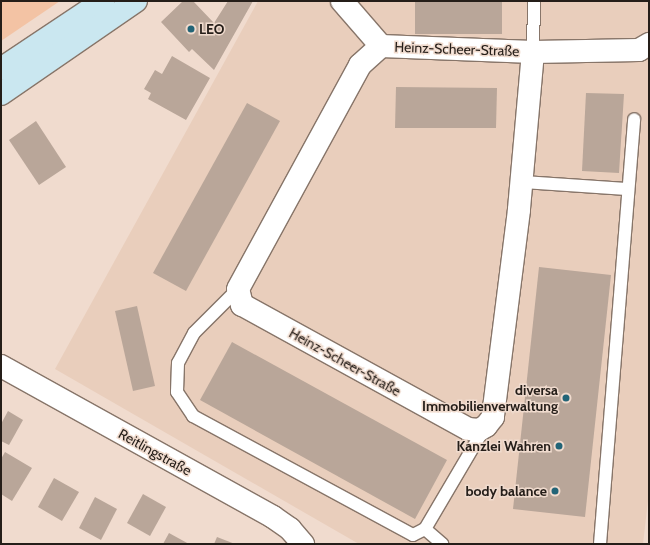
<!DOCTYPE html>
<meta charset="utf-8">
<style>
body{margin:0}
#map{position:relative;width:650px;height:545px;overflow:hidden;background:#f0dbce;font-family:Cabin,sans-serif}
div>[style]{position:absolute}
.built>*{inset:0;background:#e9cebc}
.green>*{inset:0;background:#f3c3a4}
.building>*{inset:0;background:#b9a699}
.roads{filter:drop-shadow(1px 0 #877569) drop-shadow(-1px 0 #877569) drop-shadow(0 1px #877569) drop-shadow(0 -1px #877569)}
.lane>*{height:12px;margin:-6px;padding:0 6px;transform-origin:6px;border-radius:6px;background:#fff}
.street>*{height:22px;margin:-11px;padding:0 11px;transform-origin:11px;border-radius:11px;background:#fff}
.secondary>*{height:22px;margin:-11px;padding:0 11px;transform-origin:11px;border-radius:11px;background:#cae7f0}
.dots>*{width:11px;height:11px;translate:-50% -50%;box-sizing:border-box;border:2px solid #f0dbce;border-radius:50%}
span{translate:-50% -50%;white-space:nowrap;text-align:center;line-height:1.15;-webkit-text-stroke:3px #f0dbce;paint-order:stroke}
.poi-label{font-size:14px;color:#251e19;font-weight:700}
.left{translate:0 -50%;text-align:left}
.right{translate:-100% -50%;text-align:right}
.street-label{font-size:14px;color:#251e19}
.frame{position:absolute;inset:0;border:2px solid #251e19;pointer-events:none}
</style>
<div id="map">
<div class="built">
<i style="clip-path:polygon(258px 1px,649px 1px,649px 492px,643px 544px,359px 544px,55px 369px)"></i>
</div>
<div class="green">
<i style="clip-path:polygon(1px 1px,60px 1px,1px 41px)"></i>
</div>
<div class="building">
<i style="clip-path:polygon(183px 1px,193px 1px,214px 23px,228px 1px,253px 1px,214px 70px,192px 49px,189px 52px,161px 22px)"></i>
<i style="clip-path:polygon(415px 1px,502px 1px,502px 34px,415px 34px)"></i>
<i style="clip-path:polygon(172px 56px,210px 78px,186px 120px,148px 99px,151px 93px,144px 89px,155px 70px,162px 74px)"></i>
<i style="clip-path:polygon(396px 87px,497px 88px,496px 128px,395px 128px)"></i>
<i style="clip-path:polygon(586px 93px,624px 94px,619px 173px,582px 171px)"></i>
<i style="clip-path:polygon(247px 103px,280px 121px,186px 291px,153px 273px)"></i>
<i style="clip-path:polygon(36px 121px,66px 167px,39px 185px,9px 140px)"></i>
<i style="clip-path:polygon(539px 267px,611px 275px,585px 517px,513px 509px)"></i>
<i style="clip-path:polygon(137px 306px,155px 386px,133px 391px,115px 311px)"></i>
<i style="clip-path:polygon(232px 342px,447px 460px,415px 519px,200px 400px)"></i>
<i style="clip-path:polygon(8px 411px,23px 420px,9px 445px,1px 441px,1px 424px)"></i>
<i style="clip-path:polygon(5px 452px,32px 468px,12px 501px,1px 494px,1px 459px)"></i>
<i style="clip-path:polygon(54px 478px,79px 492px,62px 521px,38px 507px)"></i>
<i style="clip-path:polygon(143px 494px,166px 507px,150px 536px,127px 523px)"></i>
<i style="clip-path:polygon(95px 497px,117px 509px,101px 540px,79px 528px)"></i>
<i style="clip-path:polygon(169px 533px,189px 544px,163px 544px)"></i>
<i style="clip-path:polygon(217px 537px,235px 544px,214px 544px)"></i>
</div>
<div class="roads">
<div class="lane">
<i style="left:533px;top:52px;width:51px;rotate:-88.9deg"></i>
<i style="left:522px;top:182px;width:106px;rotate:3.8deg"></i>
<i style="left:238px;top:289px;width:62px;rotate:135deg"></i>
<i style="left:194px;top:333px;width:34px;rotate:118deg"></i>
<i style="left:178px;top:363px;width:29px;rotate:92deg"></i>
<i style="left:177px;top:392px;width:29px;rotate:56deg"></i>
<i style="left:193px;top:416px;width:250px;rotate:28.4deg"></i>
<i style="left:413px;top:535px;width:13px;rotate:-27deg"></i>
<i style="left:425px;top:529px;width:118px;rotate:-59.5deg"></i>
<i style="left:425px;top:529px;width:23px;rotate:41deg"></i>
<i style="left:600px;top:544px;width:426px;rotate:-85.4deg"></i>
</div>
<div class="street">
<i style="left:342px;top:1px;width:60px;rotate:49.1deg"></i>
<i style="left:533px;top:52px;width:159px;rotate:95.1deg"></i>
<i style="left:519px;top:210px;width:209px;rotate:97.2deg"></i>
<i style="left:493px;top:417px;width:11px;rotate:128deg"></i>
<i style="left:486px;top:426px;width:8px;rotate:150deg"></i>
<i style="left:479px;top:430px;width:11px;rotate:-175deg"></i>
<i style="left:468px;top:429px;width:258px;rotate:-151.2deg"></i>
<i style="left:242px;top:305px;width:16px;rotate:-104deg"></i>
<i style="left:238px;top:289px;width:255px;rotate:-61.4deg"></i>
<i style="left:360px;top:65px;width:28px;rotate:-42deg"></i>
<i style="left:381px;top:46px;width:152px;rotate:2.3deg"></i>
<i style="left:533px;top:52px;width:106px;rotate:-1.1deg"></i>
<i style="left:639px;top:50px;width:12px;rotate:-31deg"></i>
<i style="left:1px;top:366px;width:311px;rotate:29deg"></i>
<i style="left:273px;top:517px;width:21px;rotate:35deg"></i>
<i style="left:290px;top:529px;width:20px;rotate:49deg"></i>
</div>
<div class="secondary">
<i style="left:1px;top:69px;width:123px;rotate:-33.7deg"></i>
<i style="left:1px;top:94px;width:164px;rotate:-34.6deg"></i>
</div>
</div>
<div class="dots">
<i style="left:191px;top:29px;background:#226477"></i>
<i style="left:566px;top:398px;background:#226477"></i>
<i style="left:559px;top:446px;background:#226477"></i>
<i style="left:555px;top:491px;background:#226477"></i>
</div>
<div class="poi-label">
<span class="left" style="left:199px;top:29px">LEO</span>
<span class="right" style="left:558px;top:398px">diversa<br>Immobilienverwaltung</span>
<span class="right" style="left:551px;top:446px">Kanzlei Wahren</span>
<span class="right" style="left:547px;top:491px">body balance</span>
</div>
<div class="street-label">
<span style="left:457px;top:49px;rotate:2deg">Heinz-Scheer-Straße</span>
<span style="left:345px;top:362px;rotate:29deg">Heinz-Scheer-Straße</span>
<span style="left:155px;top:452px;rotate:29deg">Reitlingstraße</span>
</div>
<div class="frame"></div>
</div>
